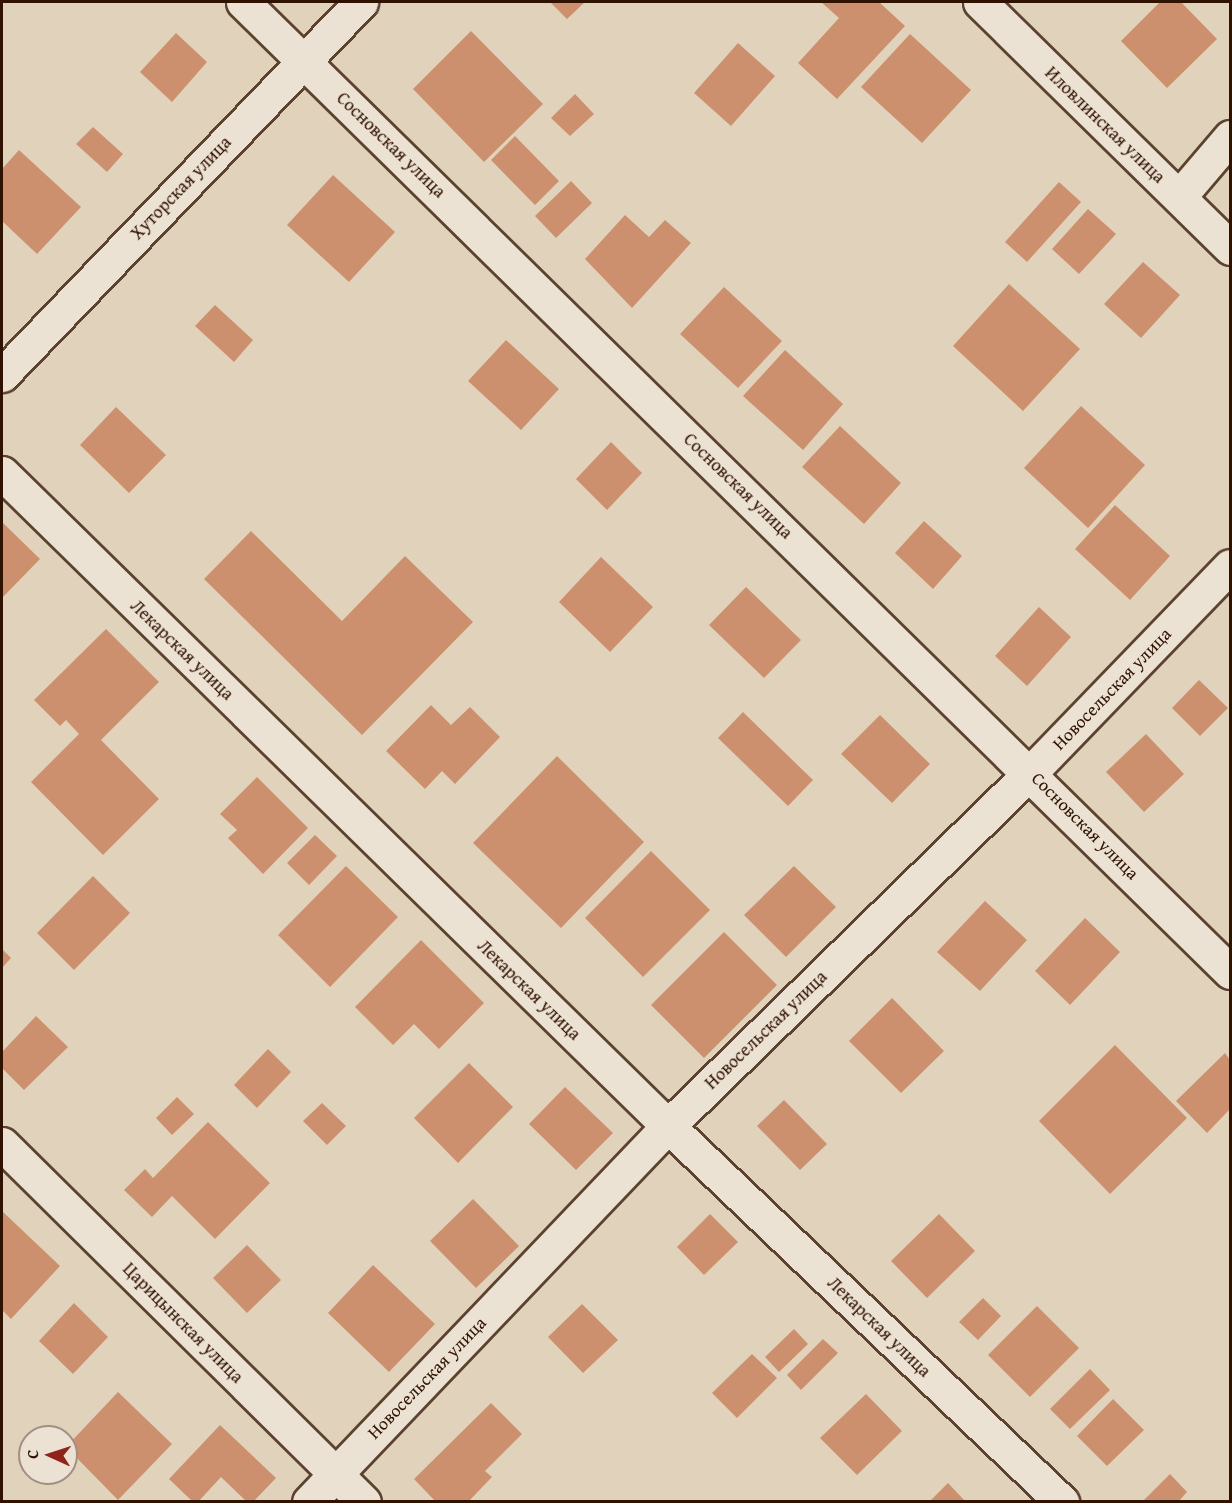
<!DOCTYPE html>
<meta charset="utf-8">
<style>
body{margin:0}
#map{position:relative;width:1232px;height:1503px;overflow:hidden;background:#e1d3bb;font-family:"Gentium Book Plus",serif}
div>[style]{position:absolute}
.building>*{inset:0;background:#cd906e}
.roads{filter:drop-shadow(2px 0 #5c422f) drop-shadow(-2px 0 #5c422f) drop-shadow(0 2px #5c422f) drop-shadow(0 -2px #5c422f)}
.minor>*{height:33px;margin:-16.5px;padding:0 16.5px;transform-origin:16.5px;border-radius:16.5px;background:#ece2d3}
span{translate:-50% -50%;white-space:nowrap;text-align:center;line-height:1.15;-webkit-text-stroke:6px #ece2d3;paint-order:stroke}
.street-label{font-size:18px;color:#301200}
.frame{position:absolute;inset:0;border:3px solid #301200;pointer-events:none}
.north{position:absolute;left:18px;top:1425px;width:60px;height:60px;box-sizing:border-box;background:#ece2d3;border:2px solid #a18f7f;border-radius:50%;rotate:273deg;font-size:16px;font-weight:700;line-height:24px;text-align:center;color:#301200}
.north::after{content:'';display:block;margin:auto;width:21px;height:27px;background:#8f2418;clip-path:polygon(50% 0,100% 100%,50% 72%,0 100%)}
</style>
<div id="map">
<div class="building">
<i style="clip-path:polygon(550px 2px,585px 2px,567px 19px)"></i>
<i style="clip-path:polygon(821px 2px,879px 2px,905px 26px,837px 99px,798px 63px,839px 18px)"></i>
<i style="clip-path:polygon(1160px 2px,1181px 2px,1217px 39px,1167px 88px,1121px 41px)"></i>
<i style="clip-path:polygon(471px 31px,543px 104px,484px 162px,413px 89px)"></i>
<i style="clip-path:polygon(176px 33px,207px 62px,172px 102px,140px 72px)"></i>
<i style="clip-path:polygon(910px 34px,971px 90px,922px 143px,861px 87px)"></i>
<i style="clip-path:polygon(738px 43px,775px 76px,731px 126px,694px 93px)"></i>
<i style="clip-path:polygon(575px 94px,594px 114px,570px 136px,551px 118px)"></i>
<i style="clip-path:polygon(93px 127px,123px 154px,107px 172px,76px 144px)"></i>
<i style="clip-path:polygon(515px 136px,559px 181px,535px 205px,491px 160px)"></i>
<i style="clip-path:polygon(19px 150px,81px 207px,37px 254px,2px 221px,2px 169px)"></i>
<i style="clip-path:polygon(333px 175px,395px 232px,349px 282px,287px 225px)"></i>
<i style="clip-path:polygon(571px 181px,592px 203px,556px 238px,535px 216px)"></i>
<i style="clip-path:polygon(1059px 182px,1081px 202px,1027px 262px,1005px 242px)"></i>
<i style="clip-path:polygon(1088px 209px,1116px 234px,1079px 274px,1052px 249px)"></i>
<i style="clip-path:polygon(625px 215px,649px 237px,665px 220px,691px 243px,632px 308px,585px 259px)"></i>
<i style="clip-path:polygon(1143px 262px,1180px 295px,1141px 338px,1104px 304px)"></i>
<i style="clip-path:polygon(1009px 284px,1080px 349px,1023px 411px,953px 346px)"></i>
<i style="clip-path:polygon(724px 287px,782px 341px,738px 388px,680px 334px)"></i>
<i style="clip-path:polygon(215px 305px,253px 340px,234px 362px,195px 326px)"></i>
<i style="clip-path:polygon(506px 340px,559px 389px,521px 430px,468px 381px)"></i>
<i style="clip-path:polygon(785px 350px,843px 404px,803px 450px,743px 396px)"></i>
<i style="clip-path:polygon(1081px 406px,1145px 465px,1088px 528px,1024px 468px)"></i>
<i style="clip-path:polygon(116px 407px,166px 455px,129px 493px,80px 445px)"></i>
<i style="clip-path:polygon(840px 426px,901px 483px,864px 524px,802px 467px)"></i>
<i style="clip-path:polygon(611px 442px,642px 473px,607px 510px,576px 479px)"></i>
<i style="clip-path:polygon(1115px 505px,1170px 556px,1130px 600px,1075px 549px)"></i>
<i style="clip-path:polygon(924px 521px,962px 556px,933px 589px,895px 553px)"></i>
<i style="clip-path:polygon(2px 522px,40px 559px,2px 598px)"></i>
<i style="clip-path:polygon(251px 531px,342px 621px,405px 556px,473px 622px,362px 735px,204px 579px)"></i>
<i style="clip-path:polygon(601px 557px,653px 607px,610px 652px,559px 602px)"></i>
<i style="clip-path:polygon(746px 587px,801px 640px,764px 678px,709px 625px)"></i>
<i style="clip-path:polygon(1039px 607px,1071px 637px,1027px 686px,995px 656px)"></i>
<i style="clip-path:polygon(106px 629px,159px 682px,101px 740px,159px 799px,103px 855px,31px 782px,79px 734px,66px 720px,60px 726px,34px 700px)"></i>
<i style="clip-path:polygon(1199px 680px,1228px 708px,1200px 736px,1172px 708px)"></i>
<i style="clip-path:polygon(431px 705px,451px 725px,470px 707px,500px 737px,455px 784px,442px 771px,425px 789px,386px 751px)"></i>
<i style="clip-path:polygon(743px 712px,813px 780px,788px 806px,718px 738px)"></i>
<i style="clip-path:polygon(880px 715px,930px 764px,892px 803px,841px 754px)"></i>
<i style="clip-path:polygon(1146px 734px,1184px 774px,1144px 812px,1106px 772px)"></i>
<i style="clip-path:polygon(557px 756px,644px 842px,561px 928px,473px 843px)"></i>
<i style="clip-path:polygon(257px 777px,308px 828px,263px 874px,228px 838px,237px 830px,220px 814px)"></i>
<i style="clip-path:polygon(315px 835px,337px 856px,309px 885px,287px 863px)"></i>
<i style="clip-path:polygon(651px 851px,710px 910px,643px 977px,585px 918px)"></i>
<i style="clip-path:polygon(346px 866px,398px 917px,330px 987px,278px 935px)"></i>
<i style="clip-path:polygon(794px 866px,836px 907px,786px 957px,744px 915px)"></i>
<i style="clip-path:polygon(93px 876px,130px 913px,74px 970px,37px 933px)"></i>
<i style="clip-path:polygon(985px 901px,1027px 940px,980px 991px,937px 952px)"></i>
<i style="clip-path:polygon(1085px 918px,1120px 952px,1070px 1005px,1035px 971px)"></i>
<i style="clip-path:polygon(724px 932px,777px 985px,704px 1058px,651px 1005px)"></i>
<i style="clip-path:polygon(421px 940px,484px 1003px,439px 1049px,414px 1024px,393px 1045px,355px 1007px)"></i>
<i style="clip-path:polygon(2px 949px,11px 958px,2px 968px)"></i>
<i style="clip-path:polygon(892px 998px,944px 1051px,901px 1093px,849px 1041px)"></i>
<i style="clip-path:polygon(36px 1016px,68px 1047px,24px 1090px,2px 1068px,2px 1052px)"></i>
<i style="clip-path:polygon(1115px 1045px,1187px 1118px,1110px 1194px,1039px 1121px)"></i>
<i style="clip-path:polygon(268px 1049px,291px 1072px,257px 1108px,234px 1085px)"></i>
<i style="clip-path:polygon(1225px 1053px,1230px 1060px,1230px 1109px,1207px 1133px,1176px 1101px)"></i>
<i style="clip-path:polygon(469px 1063px,513px 1107px,458px 1163px,414px 1118px)"></i>
<i style="clip-path:polygon(565px 1087px,613px 1133px,576px 1170px,529px 1124px)"></i>
<i style="clip-path:polygon(177px 1097px,194px 1114px,172px 1135px,156px 1118px)"></i>
<i style="clip-path:polygon(784px 1100px,827px 1144px,800px 1170px,757px 1126px)"></i>
<i style="clip-path:polygon(322px 1103px,346px 1126px,327px 1145px,303px 1121px)"></i>
<i style="clip-path:polygon(208px 1122px,270px 1183px,215px 1239px,172px 1196px,152px 1217px,124px 1190px,145px 1169px,153px 1178px)"></i>
<i style="clip-path:polygon(473px 1199px,519px 1246px,476px 1288px,430px 1241px)"></i>
<i style="clip-path:polygon(2px 1211px,60px 1266px,11px 1319px,2px 1310px)"></i>
<i style="clip-path:polygon(710px 1214px,738px 1242px,704px 1275px,677px 1247px)"></i>
<i style="clip-path:polygon(939px 1214px,975px 1251px,927px 1298px,891px 1261px)"></i>
<i style="clip-path:polygon(247px 1245px,281px 1280px,247px 1313px,213px 1278px)"></i>
<i style="clip-path:polygon(373px 1265px,435px 1324px,389px 1372px,328px 1313px)"></i>
<i style="clip-path:polygon(983px 1298px,1001px 1316px,978px 1340px,959px 1322px)"></i>
<i style="clip-path:polygon(74px 1303px,108px 1337px,73px 1374px,39px 1341px)"></i>
<i style="clip-path:polygon(582px 1304px,618px 1340px,583px 1373px,548px 1337px)"></i>
<i style="clip-path:polygon(1037px 1306px,1079px 1348px,1030px 1397px,988px 1355px)"></i>
<i style="clip-path:polygon(794px 1329px,808px 1344px,779px 1372px,765px 1357px)"></i>
<i style="clip-path:polygon(823px 1339px,838px 1353px,801px 1390px,787px 1375px)"></i>
<i style="clip-path:polygon(752px 1354px,777px 1378px,737px 1418px,712px 1393px)"></i>
<i style="clip-path:polygon(1090px 1369px,1110px 1390px,1070px 1429px,1050px 1409px)"></i>
<i style="clip-path:polygon(118px 1392px,172px 1444px,118px 1500px,66px 1447px)"></i>
<i style="clip-path:polygon(866px 1394px,902px 1431px,857px 1475px,820px 1438px)"></i>
<i style="clip-path:polygon(1113px 1399px,1144px 1430px,1107px 1466px,1077px 1436px)"></i>
<i style="clip-path:polygon(491px 1403px,522px 1434px,485px 1471px,492px 1477px,468px 1502px,436px 1502px,414px 1479px)"></i>
<i style="clip-path:polygon(220px 1425px,276px 1478px,253px 1502px,247px 1502px,221px 1477px,198px 1502px,193px 1502px,169px 1479px)"></i>
<i style="clip-path:polygon(1170px 1474px,1187px 1492px,1178px 1502px,1142px 1502px)"></i>
<i style="clip-path:polygon(948px 1483px,966px 1502px,929px 1502px)"></i>
</div>
<div class="roads">
<div class="minor">
<i style="left:243px;top:2px;width:1384px;rotate:44.5deg"></i>
<i style="left:980px;top:2px;width:351px;rotate:44.5deg"></i>
<i style="left:1179px;top:197px;width:79px;rotate:-49.6deg"></i>
<i style="left:2px;top:375px;width:518px;rotate:-46.1deg"></i>
<i style="left:2px;top:473px;width:933px;rotate:44.44deg"></i>
<i style="left:668px;top:1126px;width:545px;rotate:43.66deg"></i>
<i style="left:2px;top:1144px;width:509px;rotate:44.68deg"></i>
<i style="left:309px;top:1502px;width:520px;rotate:-46.32deg"></i>
<i style="left:668px;top:1126px;width:507px;rotate:-44.28deg"></i>
<i style="left:1031px;top:772px;width:286px;rotate:-46deg"></i>
</div>
</div>
<div class="street-label">
<span style="left:1105px;top:125px;rotate:44deg">Иловлинская улица</span>
<span style="left:391px;top:145px;rotate:44deg">Сосновская улица</span>
<span style="left:181px;top:188px;rotate:-46deg">Хуторская улица</span>
<span style="left:738px;top:486px;rotate:44deg">Сосновская улица</span>
<span style="left:182px;top:650px;rotate:44deg">Лекарская улица</span>
<span style="left:1112px;top:689px;rotate:-46deg">Новосельская улица</span>
<span style="left:1085px;top:826px;rotate:45deg">Сосновская улица</span>
<span style="left:529px;top:990px;rotate:44deg">Лекарская улица</span>
<span style="left:766px;top:1030px;rotate:-44deg">Новосельская улица</span>
<span style="left:183px;top:1323px;rotate:45deg">Царицынская улица</span>
<span style="left:879px;top:1327px;rotate:44deg">Лекарская улица</span>
<span style="left:427px;top:1378px;rotate:-46deg">Новосельская улица</span>
</div>
<div class="frame"></div>
<div class="north">С</div>
</div>
